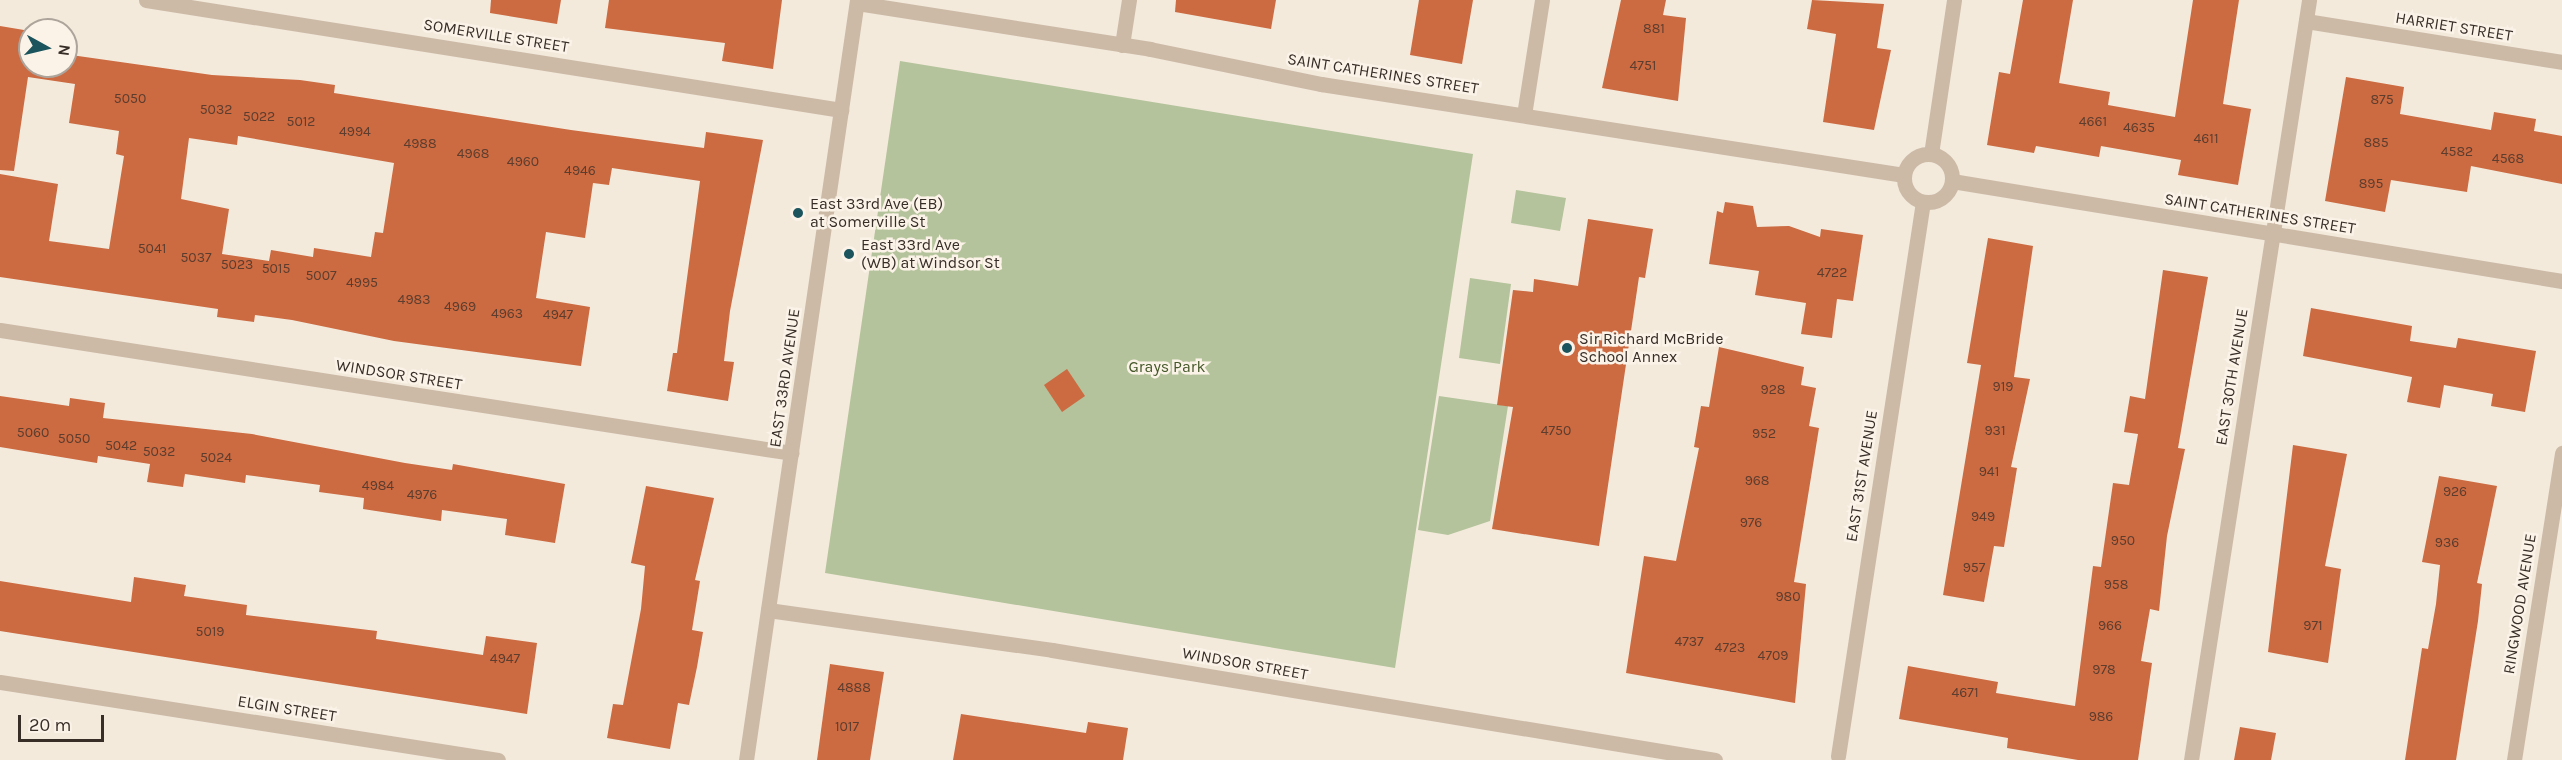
<!DOCTYPE html>
<style>
body{margin:0}
#map{position:relative;width:2562px;height:760px;overflow:hidden;background:#f3eadc;font-family:Karla,sans-serif}
div>[style]{position:absolute}
.green>*{inset:0;background:#b4c39b}
.building>*{inset:0;background:#cc6a41}
.minor>*{height:15px;margin:-7.5px;padding:0 7.5px;transform-origin:7.5px;border-radius:7.5px;background:#ccbaa7}
.minor>.ring{margin:-7.5px;padding:0;box-sizing:content-box;background:none;border:15px solid #ccbaa7;border-radius:50%}
.dots>*{width:16px;height:16px;translate:-50% -50%;box-sizing:border-box;border:3px solid #fbf3e8;border-radius:50%}
span{translate:-50% -50%;white-space:nowrap;text-align:center;line-height:1.15;-webkit-text-stroke:5px #fbf3e8;paint-order:stroke}
.number-label{font-size:14px;color:#5d3d2e}
.number-label span{-webkit-text-stroke-width:0}
.street-label{font-size:16px;color:#382e28}
.poi-label{font-size:16px;color:#382e28}
.left{translate:0 -50%;text-align:left}
.park-label{font-size:16px;color:#45582a}
.north{position:absolute;left:18px;top:18px;width:60px;height:60px;box-sizing:border-box;background:#fbf3e8;border:2px solid #ada49b;border-radius:50%;rotate:98deg;font-size:16px;font-weight:700;line-height:24px;text-align:center;color:#382e28}
.north::after{content:'';display:block;margin:auto;width:21px;height:27px;background:#1b545c;clip-path:polygon(50% 0,100% 100%,50% 72%,0 100%)}
.scale{position:absolute;left:18px;top:715px;width:86px;height:27px;box-sizing:border-box;border:3px solid #382e28;border-top:0;padding-left:8px;font-size:18px;line-height:21px;white-space:nowrap;color:#382e28;-webkit-text-stroke:4px #fbf3e8;paint-order:stroke}
</style>
<div id="map">
<div class="green">
<i style="clip-path:polygon(900px 61px,1473px 154px,1395px 668px,825px 573px)"></i>
<i style="clip-path:polygon(1516px 190px,1566px 198px,1560px 231px,1511px 223px)"></i>
<i style="clip-path:polygon(1470px 278px,1511px 284px,1500px 364px,1459px 358px)"></i>
<i style="clip-path:polygon(1439px 396px,1508px 406px,1490px 521px,1448px 535px,1418px 530px)"></i>
</div>
<div class="building">
<i style="clip-path:polygon(491px 0,561px 0,557px 24px,490px 13px)"></i>
<i style="clip-path:polygon(609px 0,782px 0,773px 69px,722px 61px,725px 43px,605px 28px)"></i>
<i style="clip-path:polygon(1176px 0,1276px 0,1271px 29px,1175px 12px)"></i>
<i style="clip-path:polygon(1419px 0,1473px 0,1462px 64px,1410px 55px)"></i>
<i style="clip-path:polygon(1621px 0,1666px 0,1663px 15px,1686px 18px,1678px 101px,1602px 88px)"></i>
<i style="clip-path:polygon(1812px 0,1884px 4px,1877px 48px,1891px 50px,1874px 130px,1823px 122px,1836px 34px,1807px 29px)"></i>
<i style="clip-path:polygon(2023px 0,2073px 0,2059px 83px,2110px 92px,2108px 105px,2175px 117px,2193px 0,2239px 0,2223px 104px,2251px 109px,2238px 185px,2178px 175px,2181px 160px,2101px 146px,2099px 157px,2036px 146px,2034px 153px,1987px 145px,1999px 72px,2010px 74px)"></i>
<i style="clip-path:polygon(evenodd,0 26px,30px 31px,30px 66px,66px 66px,66px 39px,73px 40px,71px 55px,212px 75px,300px 80px,335px 85px,334px 93px,571px 130px,704px 148px,706px 132px,763px 140px,730px 311px,724px 361px,734px 362px,728px 401px,667px 391px,673px 353px,677px 353px,700px 181px,612px 168px,609px 185px,593px 183px,585px 238px,546px 232px,536px 298px,590px 307px,581px 366px,394px 341px,292px 320px,255px 315px,254px 322px,217px 317px,218px 309px,0 277px,0 174px,58px 184px,49px 241px,109px 249px,124px 156px,116px 154px,119px 131px,69px 123px,75px 84px,28px 77px,14px 171px,0 170px,0 26px,238px 136px,394px 163px,383px 233px,375px 232px,371px 257px,314px 248px,313px 257px,271px 250px,269px 261px,222px 254px,229px 209px,181px 199px,189px 138px,237px 145px,238px 136px)"></i>
<i style="clip-path:polygon(2346px 77px,2404px 87px,2400px 114px,2491px 130px,2494px 112px,2536px 119px,2534px 131px,2562px 136px,2562px 184px,2471px 166px,2467px 192px,2391px 180px,2385px 212px,2325px 201px)"></i>
<i style="clip-path:polygon(1725px 202px,1753px 206px,1757px 227px,1789px 226px,1820px 237px,1821px 229px,1863px 235px,1853px 301px,1837px 299px,1832px 338px,1801px 334px,1806px 303px,1755px 295px,1759px 271px,1709px 264px,1717px 211px,1723px 213px)"></i>
<i style="clip-path:polygon(1588px 219px,1653px 229px,1645px 278px,1639px 277px,1599px 546px,1492px 529px,1513px 407px,1497px 405px,1513px 290px,1533px 292px,1534px 279px,1578px 286px)"></i>
<i style="clip-path:polygon(1988px 238px,2033px 246px,2014px 377px,2030px 379px,2011px 467px,2017px 468px,2004px 547px,1994px 546px,1984px 602px,1943px 595px,1981px 365px,1967px 363px)"></i>
<i style="clip-path:polygon(2163px 270px,2208px 277px,2178px 448px,2185px 449px,2167px 536px,2159px 611px,2150px 609px,2141px 661px,2152px 663px,2138px 760px,2078px 760px,2007px 748px,2008px 738px,1899px 719px,1908px 666px,1998px 682px,1996px 693px,2075px 706px,2093px 566px,2101px 567px,2113px 483px,2129px 485px,2138px 434px,2124px 432px,2130px 396px,2145px 399px)"></i>
<i style="clip-path:polygon(2311px 308px,2412px 326px,2410px 341px,2456px 348px,2458px 338px,2536px 351px,2525px 412px,2491px 406px,2493px 394px,2444px 385px,2440px 408px,2407px 402px,2412px 377px,2303px 356px)"></i>
<i style="clip-path:polygon(1719px 347px,1804px 367px,1801px 385px,1816px 388px,1809px 426px,1819px 428px,1794px 582px,1806px 584px,1795px 703px,1626px 673px,1644px 556px,1676px 561px,1699px 448px,1694px 447px,1701px 406px,1709px 407px)"></i>
<i style="clip-path:polygon(1067px 369px,1085px 396px,1062px 412px,1044px 385px)"></i>
<i style="clip-path:polygon(0 396px,69px 406px,70px 398px,105px 403px,103px 418px,252px 434px,405px 463px,452px 470px,453px 464px,565px 484px,555px 543px,505px 535px,507px 519px,442px 510px,441px 521px,363px 509px,364px 498px,319px 492px,320px 485px,246px 475px,245px 483px,185px 474px,183px 487px,147px 482px,150px 464px,98px 456px,97px 463px,0 447px)"></i>
<i style="clip-path:polygon(2293px 445px,2347px 454px,2325px 566px,2341px 569px,2328px 663px,2268px 652px)"></i>
<i style="clip-path:polygon(2439px 476px,2497px 486px,2477px 583px,2482px 584px,2478px 621px,2456px 760px,2405px 760px,2422px 648px,2428px 649px,2436px 604px,2440px 565px,2422px 562px)"></i>
<i style="clip-path:polygon(646px 486px,714px 498px,695px 580px,700px 581px,692px 630px,703px 632px,697px 667px,689px 705px,678px 703px,670px 749px,607px 738px,613px 704px,623px 705px,641px 609px,645px 566px,631px 563px)"></i>
<i style="clip-path:polygon(134px 577px,186px 585px,184px 596px,247px 605px,246px 615px,377px 631px,376px 639px,483px 655px,486px 636px,537px 643px,527px 714px,0 631px,0 581px,131px 602px)"></i>
<i style="clip-path:polygon(830px 664px,884px 672px,870px 760px,817px 760px)"></i>
<i style="clip-path:polygon(961px 714px,1086px 733px,1088px 722px,1128px 728px,1123px 760px,953px 760px)"></i>
<i style="clip-path:polygon(2240px 727px,2276px 733px,2271px 760px,2234px 760px)"></i>
</div>
<div class="minor">
<i style="left:146px;top:0;width:704px;rotate:8.99deg"></i>
<i style="left:857px;top:3px;width:297px;rotate:8.9deg"></i>
<i style="left:1150px;top:49px;width:175px;rotate:11.6deg"></i>
<i style="left:1321px;top:84px;width:590px;rotate:8.87deg"></i>
<i style="left:2306px;top:21px;width:259px;rotate:9.1deg"></i>
<i style="left:1122px;top:45px;width:46px;rotate:-81.2deg"></i>
<i style="left:1524px;top:115px;width:116px;rotate:-81.1deg"></i>
<i style="left:1931px;top:154px;width:156px;rotate:-81.5deg"></i>
<i class="ring" style="left:1904px;top:154px;width:33px;height:33px"></i>
<i style="left:1952px;top:181px;width:618px;rotate:9.31deg"></i>
<i style="left:0;top:330px;width:801px;rotate:8.83deg"></i>
<i style="left:768px;top:610px;width:287px;rotate:8deg"></i>
<i style="left:1052px;top:650px;width:672px;rotate:9.42deg"></i>
<i style="left:0;top:682px;width:504px;rotate:8.9deg"></i>
<i style="left:1838px;top:756px;width:560px;rotate:-81.28deg"></i>
<i style="left:746px;top:760px;width:768px;rotate:-81.69deg"></i>
<i style="left:2191px;top:760px;width:769px;rotate:-81.17deg"></i>
<i style="left:2514px;top:760px;width:311px;rotate:-81.1deg"></i>
</div>
<div class="dots">
<i style="left:798px;top:213px;background:#1b545c"></i>
<i style="left:849px;top:254px;background:#1b545c"></i>
<i style="left:1567px;top:348px;background:#1b545c"></i>
</div>
<div class="number-label">
<span style="left:1654px;top:29px">881</span>
<span style="left:1643px;top:66px">4751</span>
<span style="left:130px;top:99px">5050</span>
<span style="left:2382px;top:100px">875</span>
<span style="left:216px;top:110px">5032</span>
<span style="left:259px;top:117px">5022</span>
<span style="left:301px;top:122px">5012</span>
<span style="left:2093px;top:122px">4661</span>
<span style="left:2139px;top:128px">4635</span>
<span style="left:355px;top:132px">4994</span>
<span style="left:2206px;top:139px">4611</span>
<span style="left:2376px;top:143px">885</span>
<span style="left:420px;top:144px">4988</span>
<span style="left:2457px;top:152px">4582</span>
<span style="left:473px;top:154px">4968</span>
<span style="left:2508px;top:159px">4568</span>
<span style="left:523px;top:162px">4960</span>
<span style="left:580px;top:171px">4946</span>
<span style="left:2371px;top:184px">895</span>
<span style="left:152px;top:249px">5041</span>
<span style="left:196px;top:258px">5037</span>
<span style="left:237px;top:265px">5023</span>
<span style="left:276px;top:269px">5015</span>
<span style="left:1832px;top:273px">4722</span>
<span style="left:321px;top:276px">5007</span>
<span style="left:362px;top:283px">4995</span>
<span style="left:414px;top:300px">4983</span>
<span style="left:460px;top:307px">4969</span>
<span style="left:507px;top:314px">4963</span>
<span style="left:558px;top:315px">4947</span>
<span style="left:2003px;top:387px">919</span>
<span style="left:1773px;top:390px">928</span>
<span style="left:1556px;top:431px">4750</span>
<span style="left:1995px;top:431px">931</span>
<span style="left:33px;top:433px">5060</span>
<span style="left:1764px;top:434px">952</span>
<span style="left:74px;top:439px">5050</span>
<span style="left:121px;top:446px">5042</span>
<span style="left:159px;top:452px">5032</span>
<span style="left:216px;top:458px">5024</span>
<span style="left:1989px;top:472px">941</span>
<span style="left:1757px;top:481px">968</span>
<span style="left:378px;top:486px">4984</span>
<span style="left:2455px;top:492px">926</span>
<span style="left:422px;top:495px">4976</span>
<span style="left:1983px;top:517px">949</span>
<span style="left:1751px;top:523px">976</span>
<span style="left:2123px;top:541px">950</span>
<span style="left:2447px;top:543px">936</span>
<span style="left:1974px;top:568px">957</span>
<span style="left:2116px;top:585px">958</span>
<span style="left:1788px;top:597px">980</span>
<span style="left:2110px;top:626px">966</span>
<span style="left:2313px;top:626px">971</span>
<span style="left:210px;top:632px">5019</span>
<span style="left:1689px;top:642px">4737</span>
<span style="left:1730px;top:648px">4723</span>
<span style="left:1773px;top:656px">4709</span>
<span style="left:505px;top:659px">4947</span>
<span style="left:2104px;top:670px">978</span>
<span style="left:854px;top:688px">4888</span>
<span style="left:1965px;top:693px">4671</span>
<span style="left:2101px;top:717px">986</span>
<span style="left:847px;top:727px">1017</span>
</div>
<div class="street-label">
<span style="left:2454px;top:27px;rotate:9deg">HARRIET STREET</span>
<span style="left:496px;top:36px;rotate:9deg">SOMERVILLE STREET</span>
<span style="left:1383px;top:74px;rotate:9deg">SAINT CATHERINES STREET</span>
<span style="left:2260px;top:214px;rotate:9deg">SAINT CATHERINES STREET</span>
<span style="left:399px;top:375px;rotate:9deg">WINDSOR STREET</span>
<span style="left:2232px;top:377px;rotate:-81deg">EAST 30TH AVENUE</span>
<span style="left:785px;top:378px;rotate:-82deg">EAST 33RD AVENUE</span>
<span style="left:1862px;top:476px;rotate:-81deg">EAST 31ST AVENUE</span>
<span style="left:2520px;top:604px;rotate:-81deg">RINGWOOD AVENUE</span>
<span style="left:1245px;top:664px;rotate:10deg">WINDSOR STREET</span>
<span style="left:287px;top:709px;rotate:9deg">ELGIN STREET</span>
</div>
<div class="poi-label">
<span class="left" style="left:810px;top:213px">East 33rd Ave (EB)<br>at Somerville St</span>
<span class="left" style="left:861px;top:254px">East 33rd Ave<br>(WB) at Windsor St</span>
<span class="left" style="left:1579px;top:348px">Sir Richard McBride<br>School Annex</span>
</div>
<div class="park-label">
<span style="left:1167px;top:367px">Grays Park</span>
</div>
<div class="north">N</div>
<div class="scale">20 m</div>
</div>
